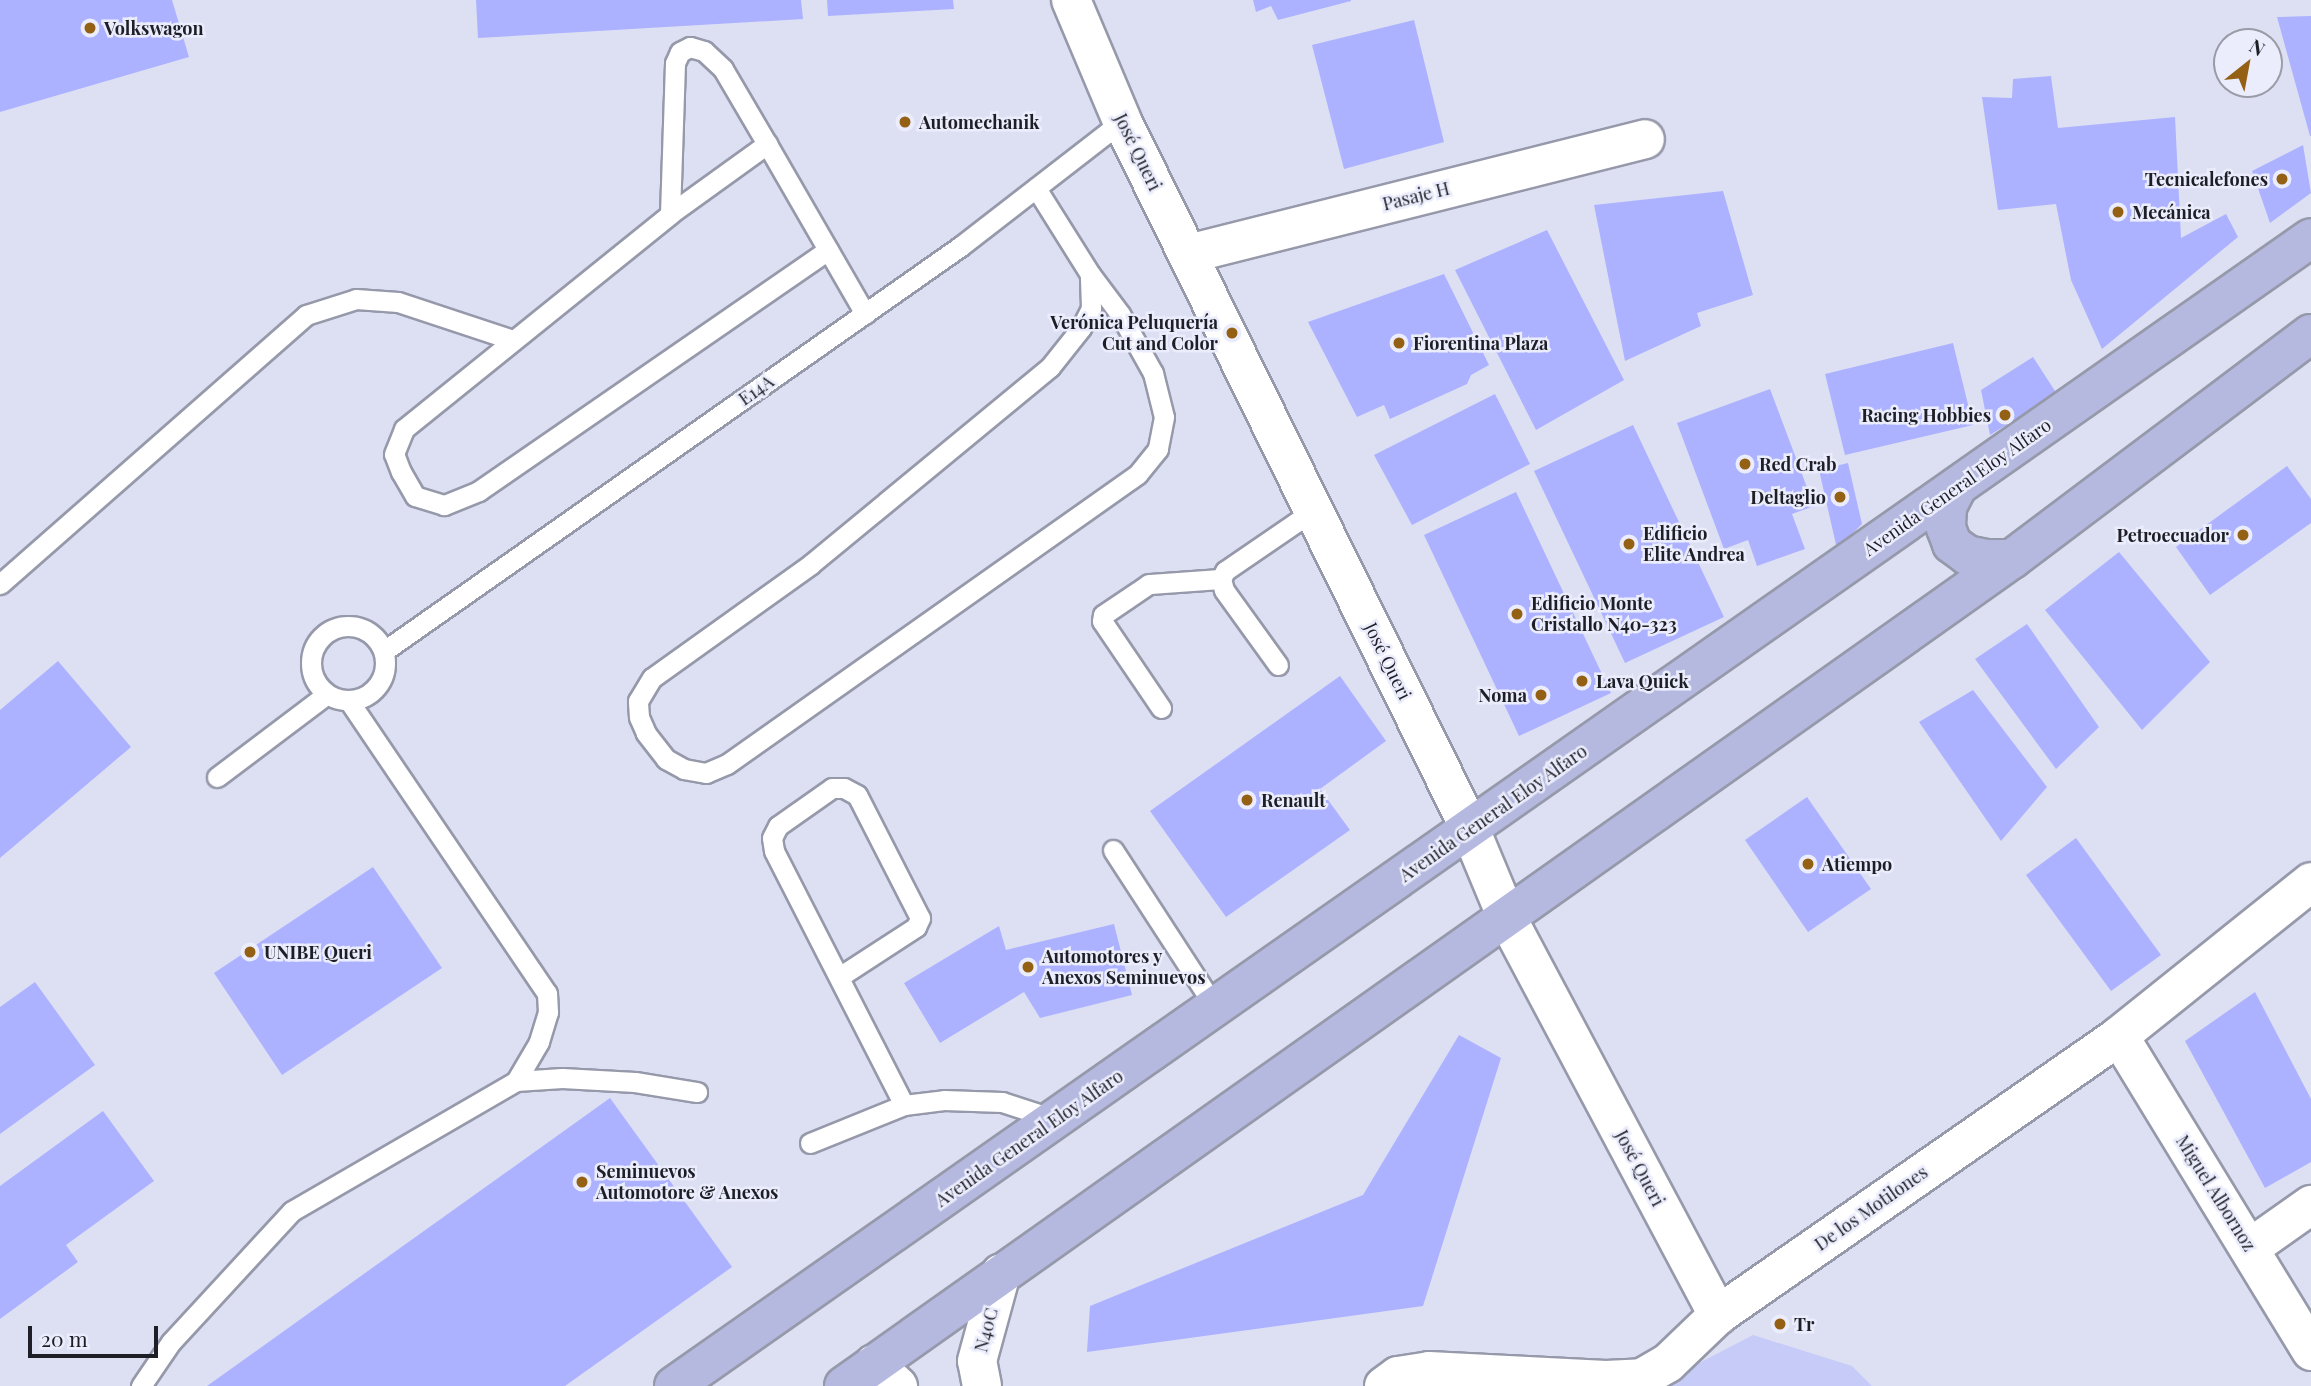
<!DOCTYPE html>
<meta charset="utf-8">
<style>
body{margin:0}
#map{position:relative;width:2311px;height:1386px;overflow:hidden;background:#dde0f3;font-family:"Playfair Display",serif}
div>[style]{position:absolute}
.green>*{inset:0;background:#c6cbf7}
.building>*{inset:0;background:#acb2ff}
.roads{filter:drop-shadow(2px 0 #9699aa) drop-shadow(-2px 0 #9699aa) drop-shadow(0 2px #9699aa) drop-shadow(0 -2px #9699aa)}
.service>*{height:19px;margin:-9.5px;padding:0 9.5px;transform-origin:9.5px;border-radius:9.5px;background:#fff}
.service>.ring{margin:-9.5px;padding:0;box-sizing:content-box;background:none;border:19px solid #fff;border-radius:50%}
.minor>*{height:38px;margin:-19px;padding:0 19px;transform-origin:19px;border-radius:19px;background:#fff}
.primary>*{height:38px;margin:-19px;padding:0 19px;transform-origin:19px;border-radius:19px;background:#b5b9df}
.dots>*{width:19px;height:19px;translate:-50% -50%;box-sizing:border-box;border:4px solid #ebedfd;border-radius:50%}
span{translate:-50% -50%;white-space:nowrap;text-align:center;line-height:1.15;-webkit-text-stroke:5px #ebedfd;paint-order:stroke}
.poi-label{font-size:18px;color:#1e1f26;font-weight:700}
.left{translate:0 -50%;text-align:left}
.right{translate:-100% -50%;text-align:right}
.street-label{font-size:18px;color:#1e1f26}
.north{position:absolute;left:2213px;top:28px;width:70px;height:70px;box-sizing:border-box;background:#ebedfd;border:2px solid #999ba7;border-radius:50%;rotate:31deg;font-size:19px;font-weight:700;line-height:28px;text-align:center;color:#1e1f26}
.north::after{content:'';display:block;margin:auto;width:24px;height:32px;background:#946014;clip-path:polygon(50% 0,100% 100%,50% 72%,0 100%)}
.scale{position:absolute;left:28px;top:1326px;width:130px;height:32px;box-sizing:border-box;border:4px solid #1e1f26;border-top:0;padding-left:9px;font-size:21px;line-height:24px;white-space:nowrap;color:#1e1f26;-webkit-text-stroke:5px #ebedfd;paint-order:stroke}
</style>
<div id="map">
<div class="green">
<i style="clip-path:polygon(1753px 1335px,1852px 1366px,1872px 1386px,1655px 1386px)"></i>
</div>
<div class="building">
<i style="clip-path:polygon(0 0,172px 0,189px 57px,0 112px)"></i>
<i style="clip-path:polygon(476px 0,801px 0,803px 19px,478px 38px)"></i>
<i style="clip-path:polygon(827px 0,953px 0,954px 9px,828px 16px)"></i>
<i style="clip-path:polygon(1253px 0,1351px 0,1351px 1px,1278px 20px,1271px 6px,1256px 12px)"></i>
<i style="clip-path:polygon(2311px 16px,2311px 136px,2310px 136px,2277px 17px)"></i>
<i style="clip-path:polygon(1414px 20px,1444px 142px,1344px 169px,1312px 45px)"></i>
<i style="clip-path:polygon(2051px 76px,2058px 128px,2175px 117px,2181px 238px,2226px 214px,2238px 237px,2102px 349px,2071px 280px,2056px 204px,1998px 210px,1982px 97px,2012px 98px,2013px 79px)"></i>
<i style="clip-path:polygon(2303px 145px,2311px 193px,2270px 223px,2252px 171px)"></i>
<i style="clip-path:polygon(1723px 191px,1753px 295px,1697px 313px,1701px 326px,1625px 361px,1594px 205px)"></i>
<i style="clip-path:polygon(1547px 230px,1624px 380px,1536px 430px,1455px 270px)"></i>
<i style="clip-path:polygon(1444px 274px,1489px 365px,1471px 375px,1467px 384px,1390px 419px,1384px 405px,1357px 417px,1308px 322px)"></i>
<i style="clip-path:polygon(1953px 343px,1973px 425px,1845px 455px,1825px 374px)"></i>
<i style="clip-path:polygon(2033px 357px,2057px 394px,1990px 435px,1981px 390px)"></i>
<i style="clip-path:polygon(1770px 389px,1814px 506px,1792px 514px,1805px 549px,1757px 566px,1748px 540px,1724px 549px,1677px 423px)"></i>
<i style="clip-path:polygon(1495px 394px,1530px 464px,1412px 525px,1374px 455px)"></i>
<i style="clip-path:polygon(1633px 425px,1724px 617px,1625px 663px,1534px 471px)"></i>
<i style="clip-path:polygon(1848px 463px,1862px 524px,1837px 549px,1819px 470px)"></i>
<i style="clip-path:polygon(2287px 466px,2311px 499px,2311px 523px,2210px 595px,2176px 547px)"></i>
<i style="clip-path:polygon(1516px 492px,1611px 693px,1519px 736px,1424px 535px)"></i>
<i style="clip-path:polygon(2119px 552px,2210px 662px,2142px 730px,2045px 610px)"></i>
<i style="clip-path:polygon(2027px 624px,2099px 727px,2056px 769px,1975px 659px)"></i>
<i style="clip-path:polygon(58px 661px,131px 747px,0 858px,0 710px)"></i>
<i style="clip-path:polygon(1340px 676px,1386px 741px,1320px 789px,1350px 830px,1226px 917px,1150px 811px)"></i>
<i style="clip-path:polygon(1973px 690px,2047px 787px,2001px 841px,1919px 722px)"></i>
<i style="clip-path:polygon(1807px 797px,1871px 889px,1808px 932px,1745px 840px)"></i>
<i style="clip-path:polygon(2076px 838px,2161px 955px,2111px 991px,2026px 875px)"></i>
<i style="clip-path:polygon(373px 867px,442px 968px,282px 1075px,214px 973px)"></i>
<i style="clip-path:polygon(1114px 924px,1132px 995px,1040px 1018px,1024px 992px,940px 1043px,904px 983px,999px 926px,1006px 950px)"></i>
<i style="clip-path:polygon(35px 982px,95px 1065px,0 1134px,0 1007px)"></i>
<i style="clip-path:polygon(2255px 992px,2311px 1099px,2311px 1162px,2265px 1188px,2185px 1041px)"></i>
<i style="clip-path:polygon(1459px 1035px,1501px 1058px,1423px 1306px,1087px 1352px,1090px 1306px,1363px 1195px)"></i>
<i style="clip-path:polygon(610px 1098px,732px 1267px,565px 1386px,207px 1386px)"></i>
<i style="clip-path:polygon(103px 1111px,154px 1181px,66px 1245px,78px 1262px,0 1319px,0 1186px)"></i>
</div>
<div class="roads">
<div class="service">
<i style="left:1036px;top:188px;width:102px;rotate:57.9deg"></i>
<i style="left:1090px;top:274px;width:50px;rotate:53.1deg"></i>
<i style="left:1120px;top:314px;width:68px;rotate:60.8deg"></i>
<i style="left:1153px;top:373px;width:45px;rotate:76deg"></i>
<i style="left:1164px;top:417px;width:33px;rotate:101deg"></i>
<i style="left:1158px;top:449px;width:32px;rotate:129deg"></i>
<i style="left:1138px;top:474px;width:503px;rotate:144.79deg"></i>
<i style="left:727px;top:764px;width:23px;rotate:157deg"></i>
<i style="left:706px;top:773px;width:22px;rotate:-170deg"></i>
<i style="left:684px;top:769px;width:21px;rotate:-151deg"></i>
<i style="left:666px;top:759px;width:33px;rotate:-128deg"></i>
<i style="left:646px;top:733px;width:17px;rotate:-114deg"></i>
<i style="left:639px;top:717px;width:16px;rotate:-94deg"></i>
<i style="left:638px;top:701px;width:27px;rotate:-59deg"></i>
<i style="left:652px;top:678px;width:196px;rotate:-35.6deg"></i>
<i style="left:811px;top:564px;width:310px;rotate:-39.5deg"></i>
<i style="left:1050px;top:367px;width:50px;rotate:-51.5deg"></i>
<i style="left:1081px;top:328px;width:22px;rotate:-63deg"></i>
<i style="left:1091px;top:308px;width:34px;rotate:-92deg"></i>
<i style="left:670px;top:214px;width:120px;rotate:-35.8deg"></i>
<i style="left:828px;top:250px;width:424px;rotate:145.4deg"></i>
<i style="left:479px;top:491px;width:38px;rotate:158deg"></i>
<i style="left:444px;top:505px;width:30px;rotate:-163deg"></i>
<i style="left:415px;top:496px;width:28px;rotate:-120deg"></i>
<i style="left:401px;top:472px;width:19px;rotate:-111deg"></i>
<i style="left:394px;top:454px;width:27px;rotate:-68deg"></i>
<i style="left:404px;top:429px;width:342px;rotate:-38.9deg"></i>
<i style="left:670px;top:214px;width:151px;rotate:-88.1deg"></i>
<i style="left:675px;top:63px;width:12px;rotate:-66deg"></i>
<i style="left:680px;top:52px;width:11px;rotate:-27deg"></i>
<i style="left:690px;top:47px;width:15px;rotate:16deg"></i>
<i style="left:704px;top:51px;width:26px;rotate:43deg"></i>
<i style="left:723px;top:69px;width:87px;rotate:59.6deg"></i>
<i style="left:767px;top:144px;width:196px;rotate:60deg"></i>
<i style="left:0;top:584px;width:407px;rotate:-41.3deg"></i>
<i style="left:306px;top:315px;width:52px;rotate:-17.7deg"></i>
<i style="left:356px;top:299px;width:42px;rotate:4.1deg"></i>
<i style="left:398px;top:302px;width:121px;rotate:18.3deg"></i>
<i class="ring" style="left:311px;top:626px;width:55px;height:55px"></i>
<i style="left:384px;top:651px;width:705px;rotate:-35.07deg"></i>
<i style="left:961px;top:246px;width:204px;rotate:-37.8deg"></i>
<i style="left:1278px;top:665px;width:92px;rotate:-125.8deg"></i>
<i style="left:1224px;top:590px;width:11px;rotate:-105deg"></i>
<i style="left:1221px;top:579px;width:9px;rotate:-63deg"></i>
<i style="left:1225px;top:571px;width:108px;rotate:-34.4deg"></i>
<i style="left:349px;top:701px;width:353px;rotate:55.9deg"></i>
<i style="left:547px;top:993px;width:19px;rotate:87deg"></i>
<i style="left:548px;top:1012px;width:31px;rotate:107deg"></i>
<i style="left:539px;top:1042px;width:45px;rotate:120.5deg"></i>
<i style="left:1161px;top:708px;width:105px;rotate:-124.1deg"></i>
<i style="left:1102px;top:621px;width:6px;rotate:-81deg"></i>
<i style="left:1103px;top:615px;width:55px;rotate:-34deg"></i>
<i style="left:1149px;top:584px;width:72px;rotate:-4deg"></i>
<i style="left:217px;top:777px;width:136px;rotate:-37deg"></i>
<i style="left:1113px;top:850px;width:187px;rotate:57deg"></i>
<i style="left:839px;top:977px;width:92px;rotate:-33deg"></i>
<i style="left:916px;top:927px;width:10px;rotate:-66deg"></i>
<i style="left:920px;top:918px;width:138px;rotate:-117.1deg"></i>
<i style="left:857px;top:795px;width:15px;rotate:-152deg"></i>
<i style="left:844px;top:788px;width:12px;rotate:180deg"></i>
<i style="left:832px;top:788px;width:66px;rotate:144.9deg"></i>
<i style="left:778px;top:826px;width:13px;rotate:117deg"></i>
<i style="left:772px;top:838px;width:13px;rotate:81deg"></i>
<i style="left:774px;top:851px;width:285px;rotate:62.9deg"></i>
<i style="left:810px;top:1143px;width:101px;rotate:-22deg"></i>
<i style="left:904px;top:1105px;width:40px;rotate:-7.1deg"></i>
<i style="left:944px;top:1100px;width:58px;rotate:2deg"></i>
<i style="left:1002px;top:1102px;width:55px;rotate:18.1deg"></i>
<i style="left:141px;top:1386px;width:53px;rotate:-55.7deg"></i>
<i style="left:171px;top:1342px;width:178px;rotate:-47.3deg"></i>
<i style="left:292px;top:1211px;width:259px;rotate:-30.1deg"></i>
<i style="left:516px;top:1081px;width:46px;rotate:-3.7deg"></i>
<i style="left:562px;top:1078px;width:73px;rotate:3.1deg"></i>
<i style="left:635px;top:1082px;width:63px;rotate:9.2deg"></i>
</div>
<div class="minor">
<i style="left:1071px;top:0;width:131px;rotate:67.1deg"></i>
<i style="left:1122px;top:121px;width:789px;rotate:63.82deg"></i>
<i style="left:1470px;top:829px;width:96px;rotate:67.4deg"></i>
<i style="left:1507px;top:918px;width:450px;rotate:62deg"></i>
<i style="left:1188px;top:254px;width:471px;rotate:-14.1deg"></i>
<i style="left:2119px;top:1036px;width:369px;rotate:58.6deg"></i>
<i style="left:2250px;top:1248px;width:75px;rotate:-35.2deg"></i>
<i style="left:874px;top:1364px;width:33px;rotate:43deg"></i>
<i style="left:982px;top:1386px;width:25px;rotate:-101deg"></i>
<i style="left:977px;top:1361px;width:91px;rotate:-74.7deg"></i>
<i style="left:1384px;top:1386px;width:17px;rotate:-36deg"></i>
<i style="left:1398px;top:1376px;width:31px;rotate:-9deg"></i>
<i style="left:1429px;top:1371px;width:177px;rotate:2.9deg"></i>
<i style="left:1606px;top:1380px;width:36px;rotate:-3deg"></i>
<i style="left:1642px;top:1378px;width:30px;rotate:-30deg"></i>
<i style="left:1668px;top:1363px;width:69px;rotate:-43.8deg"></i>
<i style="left:1718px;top:1315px;width:489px;rotate:-34.8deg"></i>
<i style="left:2119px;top:1036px;width:246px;rotate:-38.7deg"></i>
</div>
<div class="primary">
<i style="left:1956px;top:489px;width:20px;rotate:117deg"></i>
<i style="left:1947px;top:507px;width:21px;rotate:93deg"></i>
<i style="left:1946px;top:528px;width:17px;rotate:69deg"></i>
<i style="left:1952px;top:544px;width:19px;rotate:36deg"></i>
<i style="left:1967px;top:555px;width:19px;rotate:12deg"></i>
<i style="left:1986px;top:559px;width:26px"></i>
<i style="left:674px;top:1386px;width:1999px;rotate:-35.04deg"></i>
<i style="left:844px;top:1386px;width:1431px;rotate:-35.3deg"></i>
<i style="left:2012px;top:559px;width:374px;rotate:-37deg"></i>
</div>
</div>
<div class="dots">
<i style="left:90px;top:28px;background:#946014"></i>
<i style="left:905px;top:122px;background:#946014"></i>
<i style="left:2282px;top:179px;background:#946014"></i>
<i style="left:2118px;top:212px;background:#946014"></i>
<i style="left:1232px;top:333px;background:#946014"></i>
<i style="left:1399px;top:343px;background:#946014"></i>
<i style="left:2005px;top:415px;background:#946014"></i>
<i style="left:1745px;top:464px;background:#946014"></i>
<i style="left:1840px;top:497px;background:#946014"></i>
<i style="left:2243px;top:535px;background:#946014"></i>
<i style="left:1629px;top:544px;background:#946014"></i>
<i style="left:1517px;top:614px;background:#946014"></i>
<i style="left:1582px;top:681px;background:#946014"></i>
<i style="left:1541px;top:695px;background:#946014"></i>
<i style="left:1247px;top:800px;background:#946014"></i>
<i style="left:1808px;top:864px;background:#946014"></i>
<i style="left:250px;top:952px;background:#946014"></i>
<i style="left:1028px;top:967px;background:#946014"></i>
<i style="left:582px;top:1182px;background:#946014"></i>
<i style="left:1780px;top:1324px;background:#946014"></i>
</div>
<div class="poi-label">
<span class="left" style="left:104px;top:28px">Volkswagon</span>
<span class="left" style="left:919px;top:122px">Automechanik</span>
<span class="right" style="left:2268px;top:179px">Tecnicalefones</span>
<span class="left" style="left:2132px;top:212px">Mecánica</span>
<span class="right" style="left:1218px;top:333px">Verónica Peluquería<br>Cut and Color</span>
<span class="left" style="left:1413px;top:343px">Fiorentina Plaza</span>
<span class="right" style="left:1991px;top:415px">Racing Hobbies</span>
<span class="left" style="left:1759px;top:464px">Red Crab</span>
<span class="right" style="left:1826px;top:497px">Deltaglio</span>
<span class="left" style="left:1643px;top:544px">Edificio<br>Elite Andrea</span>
<span class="right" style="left:2229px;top:535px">Petroecuador</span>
<span class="left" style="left:1531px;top:614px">Edificio Monte<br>Cristallo N40-323</span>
<span class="left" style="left:1596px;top:681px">Lava Quick</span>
<span class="right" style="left:1527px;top:695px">Noma</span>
<span class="left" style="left:1261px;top:800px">Renault</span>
<span class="left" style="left:1822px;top:864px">Atiempo</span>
<span class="left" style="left:264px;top:952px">UNIBE Queri</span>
<span class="left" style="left:1042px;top:967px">Automotores y<br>Anexos Seminuevos</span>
<span class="left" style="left:596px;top:1182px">Seminuevos<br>Automotore &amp; Anexos</span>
<span class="left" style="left:1794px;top:1324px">Tr</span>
</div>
<div class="street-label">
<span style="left:1138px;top:152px;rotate:64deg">José Queri</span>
<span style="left:1416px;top:196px;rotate:-14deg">Pasaje H</span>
<span style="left:756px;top:390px;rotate:-35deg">E14A</span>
<span style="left:1957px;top:487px;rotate:-35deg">Avenida General Eloy Alfaro</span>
<span style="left:1388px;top:661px;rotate:64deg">José Queri</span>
<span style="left:1493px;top:813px;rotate:-35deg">Avenida General Eloy Alfaro</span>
<span style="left:1029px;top:1138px;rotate:-35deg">Avenida General Eloy Alfaro</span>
<span style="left:1640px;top:1168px;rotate:62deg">José Queri</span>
<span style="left:2216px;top:1193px;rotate:58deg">Miguel Albornoz</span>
<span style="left:1871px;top:1208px;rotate:-35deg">De los Motilones</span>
<span style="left:986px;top:1330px;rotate:-75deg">N40C</span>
</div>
<div class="north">N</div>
<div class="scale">20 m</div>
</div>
